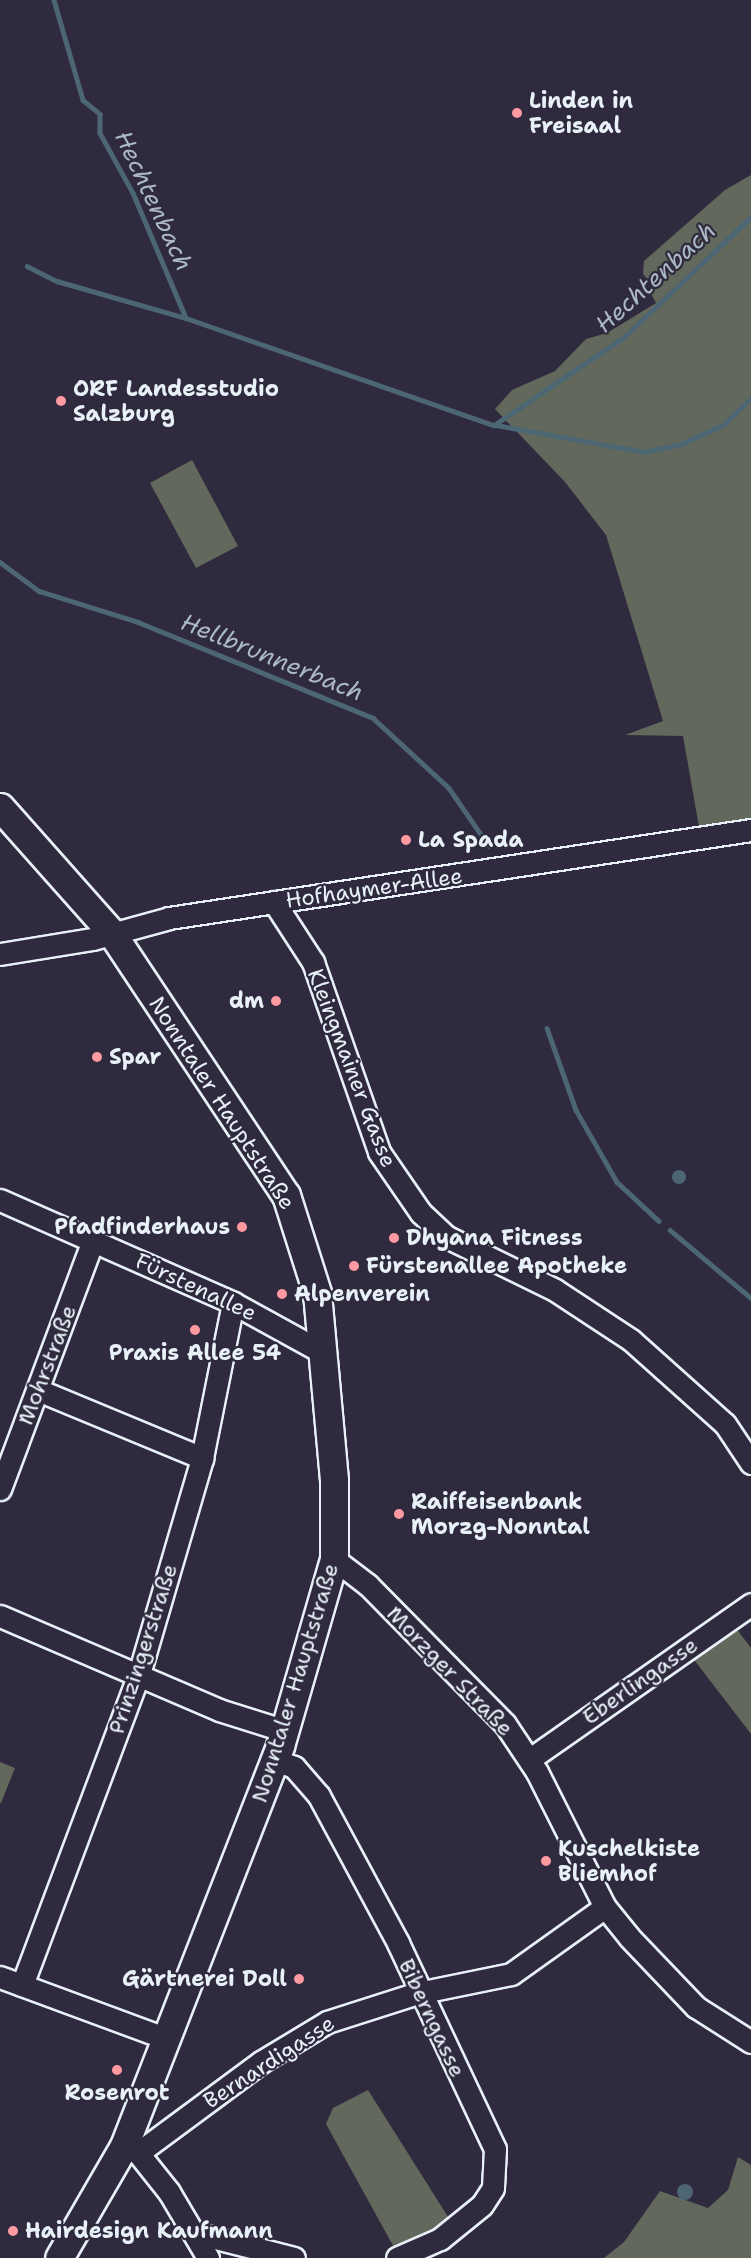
<!DOCTYPE html>
<meta charset="utf-8">
<style>
body{margin:0}
#map{position:relative;width:751px;height:2258px;overflow:hidden;background:#2f2a3d;font-family:"Shantell Sans",sans-serif}
div>[style]{position:absolute}
.green>*{inset:0;background:#62685b}
.water>*{inset:0;background:#4d6674}
.round{border-radius:50%}
.stream>*{height:4.5px;margin:-2.25px;padding:0 2.25px;transform-origin:2.25px;border-radius:2.25px;background:#4d6674}
.roads{filter:drop-shadow(2px 0 #e8f1f8) drop-shadow(-2px 0 #e8f1f8) drop-shadow(0 2px #e8f1f8) drop-shadow(0 -2px #e8f1f8)}
.minor>*{height:21px;margin:-10.5px;padding:0 10.5px;transform-origin:10.5px;border-radius:10.5px;background:#2f2a3d}
.major>*{height:27px;margin:-13.5px;padding:0 13.5px;transform-origin:13.5px;border-radius:13.5px;background:#2f2a3d}
.dots>*{width:16px;height:16px;translate:-50% -50%;box-sizing:border-box;border:3px solid #2f2a3d;border-radius:50%}
span{translate:-50% -50%;white-space:nowrap;text-align:center;line-height:1.15;-webkit-text-stroke:4.5px #2f2a3d;paint-order:stroke}
.poi-label{font-size:22px;color:#e8f1f8;font-weight:700}
.left{translate:0 -50%;text-align:left}
.right{translate:-100% -50%;text-align:right}
.street-label{font-size:22px;color:#e8f1f8}
.water-label{font-size:24px;color:#aab9c3;font-style:italic}
</style>
<div id="map">
<div class="green">
<i style="clip-path:polygon(751px 175px,751px 818px,699px 827px,683px 736px,625px 735px,663px 721px,606px 535px,565px 482px,495px 409px,512px 390px,555px 371px,586px 339px,607px 333px,656px 303px,650px 292px,654px 287px,643px 274px,644px 261px,725px 190px)"></i>
<i style="clip-path:polygon(192px 460px,238px 546px,196px 568px,150px 483px)"></i>
<i style="clip-path:polygon(732px 1623px,751px 1648px,751px 1734px,695px 1661px,696px 1648px)"></i>
<i style="clip-path:polygon(0 1762px,15px 1768px,1px 1803px,0 1803px)"></i>
<i style="clip-path:polygon(368px 2090px,450px 2220px,396px 2251px,326px 2124px,333px 2108px)"></i>
<i style="clip-path:polygon(738px 2157px,751px 2165px,751px 2258px,604px 2258px,624px 2242px,660px 2191px,708px 2208px,728px 2190px)"></i>
</div>
<div class="water">
<i class="round" style="left:672px;top:1170px;width:14px;height:14px"></i>
<i class="round" style="left:677px;top:2184px;width:16px;height:16px"></i>
</div>
<div class="stream">
<i style="left:54px;top:0;width:104px;rotate:73.8deg"></i>
<i style="left:83px;top:100px;width:22px;rotate:39deg"></i>
<i style="left:100px;top:114px;width:19px;rotate:90deg"></i>
<i style="left:100px;top:133px;width:68px;rotate:61.2deg"></i>
<i style="left:133px;top:193px;width:136px;rotate:67deg"></i>
<i style="left:27px;top:266px;width:34px;rotate:27deg"></i>
<i style="left:57px;top:281px;width:134px;rotate:16deg"></i>
<i style="left:186px;top:318px;width:326px;rotate:19.2deg"></i>
<i style="left:494px;top:425px;width:156px;rotate:-34deg"></i>
<i style="left:623px;top:338px;width:176px;rotate:-43.4deg"></i>
<i style="left:496px;top:425px;width:150px;rotate:10.3deg"></i>
<i style="left:644px;top:452px;width:38px;rotate:-12deg"></i>
<i style="left:681px;top:444px;width:46px;rotate:-24.3deg"></i>
<i style="left:723px;top:425px;width:39px;rotate:-44deg"></i>
<i style="left:0;top:562px;width:49px;rotate:36.6deg"></i>
<i style="left:39px;top:591px;width:104px;rotate:17.4deg"></i>
<i style="left:138px;top:622px;width:254px;rotate:22.2deg"></i>
<i style="left:373px;top:718px;width:103px;rotate:42.6deg"></i>
<i style="left:449px;top:788px;width:70px;rotate:55.4deg"></i>
<i style="left:547px;top:1028px;width:87px;rotate:70.5deg"></i>
<i style="left:576px;top:1110px;width:83px;rotate:60.3deg"></i>
<i style="left:617px;top:1182px;width:57px;rotate:42.9deg"></i>
<i style="left:670px;top:1230px;width:106px;rotate:40deg"></i>
</div>
<div class="roads">
<div class="minor">
<i style="left:274px;top:902px;width:72px;rotate:57deg"></i>
<i style="left:313px;top:962px;width:201px;rotate:70.8deg"></i>
<i style="left:379px;top:1152px;width:74px;rotate:55.5deg"></i>
<i style="left:421px;top:1213px;width:35px;rotate:43deg"></i>
<i style="left:447px;top:1237px;width:120px;rotate:26.1deg"></i>
<i style="left:555px;top:1290px;width:91px;rotate:33.3deg"></i>
<i style="left:631px;top:1340px;width:126px;rotate:41.8deg"></i>
<i style="left:725px;top:1424px;width:47px;rotate:56.3deg"></i>
<i style="left:0;top:954px;width:94px;rotate:-9.2deg"></i>
<i style="left:93px;top:939px;width:79px;rotate:-15.4deg"></i>
<i style="left:169px;top:918px;width:589px;rotate:-8.6deg"></i>
<i style="left:0;top:1200px;width:255px;rotate:23.8deg"></i>
<i style="left:233px;top:1303px;width:102px;rotate:28.8deg"></i>
<i style="left:38px;top:1390px;width:178px;rotate:22.5deg"></i>
<i style="left:0;top:1489px;width:266px;rotate:-69.5deg"></i>
<i style="left:334px;top:1559px;width:43px;rotate:37.4deg"></i>
<i style="left:368px;top:1585px;width:195px;rotate:45.4deg"></i>
<i style="left:505px;top:1724px;width:58px;rotate:56.3deg"></i>
<i style="left:537px;top:1772px;width:151px;rotate:63.3deg"></i>
<i style="left:605px;top:1907px;width:38px;rotate:51deg"></i>
<i style="left:629px;top:1937px;width:97px;rotate:46.3deg"></i>
<i style="left:696px;top:2007px;width:65px;rotate:32.5deg"></i>
<i style="left:0;top:1616px;width:238px;rotate:23.2deg"></i>
<i style="left:219px;top:1710px;width:70px;rotate:17.4deg"></i>
<i style="left:530px;top:1759px;width:270px;rotate:-35deg"></i>
<i style="left:275px;top:1760px;width:20px;rotate:20deg"></i>
<i style="left:294px;top:1767px;width:38px;rotate:49deg"></i>
<i style="left:319px;top:1796px;width:167px;rotate:61.7deg"></i>
<i style="left:398px;top:1943px;width:228px;rotate:64.8deg"></i>
<i style="left:495px;top:2149px;width:39px;rotate:93deg"></i>
<i style="left:493px;top:2188px;width:20px;rotate:123deg"></i>
<i style="left:482px;top:2205px;width:54px;rotate:141deg"></i>
<i style="left:440px;top:2239px;width:47px;rotate:156.2deg"></i>
<i style="left:0;top:1977px;width:179px;rotate:20.3deg"></i>
<i style="left:22px;top:1985px;width:332px;rotate:-69.4deg"></i>
<i style="left:139px;top:1674px;width:225px;rotate:-73.7deg"></i>
<i style="left:202px;top:1458px;width:158px;rotate:-78.7deg"></i>
<i style="left:127px;top:2148px;width:12px;rotate:24deg"></i>
<i style="left:138px;top:2153px;width:50px;rotate:51.5deg"></i>
<i style="left:169px;top:2192px;width:77px;rotate:59.4deg"></i>
<i style="left:138px;top:2153px;width:153px;rotate:-36.5deg"></i>
<i style="left:261px;top:2062px;width:77px;rotate:-31.2deg"></i>
<i style="left:327px;top:2022px;width:96px;rotate:-17.7deg"></i>
<i style="left:418px;top:1993px;width:95px;rotate:-11.5deg"></i>
<i style="left:511px;top:1974px;width:115px;rotate:-35.5deg"></i>
<i style="left:196px;top:2233px;width:101px;rotate:14.3deg"></i>
</div>
<div class="major">
<i style="left:0;top:807px;width:167px;rotate:48.4deg"></i>
<i style="left:111px;top:932px;width:316px;rotate:56.4deg"></i>
<i style="left:286px;top:1195px;width:103px;rotate:72.4deg"></i>
<i style="left:317px;top:1293px;width:188px;rotate:84.8deg"></i>
<i style="left:334px;top:1480px;width:79px;rotate:90deg"></i>
<i style="left:334px;top:1559px;width:195px;rotate:106.1deg"></i>
<i style="left:280px;top:1746px;width:429px;rotate:111.3deg"></i>
<i style="left:124px;top:2146px;width:129px;rotate:120.1deg"></i>
</div>
</div>
<div class="dots">
<i style="left:517px;top:113px;background:#ff9aa2"></i>
<i style="left:61px;top:401px;background:#ff9aa2"></i>
<i style="left:406px;top:840px;background:#ff9aa2"></i>
<i style="left:276px;top:1001px;background:#ff9aa2"></i>
<i style="left:97px;top:1057px;background:#ff9aa2"></i>
<i style="left:242px;top:1227px;background:#ff9aa2"></i>
<i style="left:394px;top:1238px;background:#ff9aa2"></i>
<i style="left:354px;top:1266px;background:#ff9aa2"></i>
<i style="left:282px;top:1294px;background:#ff9aa2"></i>
<i style="left:195px;top:1330px;background:#ff9aa2"></i>
<i style="left:399px;top:1514px;background:#ff9aa2"></i>
<i style="left:546px;top:1861px;background:#ff9aa2"></i>
<i style="left:299px;top:1979px;background:#ff9aa2"></i>
<i style="left:117px;top:2070px;background:#ff9aa2"></i>
<i style="left:13px;top:2231px;background:#ff9aa2"></i>
</div>
<div class="poi-label">
<span class="left" style="left:529px;top:113px">Linden in<br>Freisaal</span>
<span class="left" style="left:73px;top:401px">ORF Landesstudio<br>Salzburg</span>
<span class="left" style="left:418px;top:840px">La Spada</span>
<span class="right" style="left:264px;top:1001px">dm</span>
<span class="left" style="left:109px;top:1057px">Spar</span>
<span class="right" style="left:230px;top:1227px">Pfadfinderhaus</span>
<span class="left" style="left:406px;top:1238px">Dhyana Fitness</span>
<span class="left" style="left:366px;top:1266px">Fürstenallee Apotheke</span>
<span class="left" style="left:294px;top:1294px">Alpenverein</span>
<span style="left:195px;top:1353px">Praxis Allee 54</span>
<span class="left" style="left:411px;top:1514px">Raiffeisenbank<br>Morzg-Nonntal</span>
<span class="left" style="left:558px;top:1861px">Kuschelkiste<br>Bliemhof</span>
<span class="right" style="left:287px;top:1979px">Gärtnerei Doll</span>
<span style="left:117px;top:2093px">Rosenrot</span>
<span class="left" style="left:25px;top:2231px">Hairdesign Kaufmann</span>
</div>
<div class="street-label">
<span style="left:374px;top:888px;rotate:-8deg">Hofhaymer-Allee</span>
<span style="left:352px;top:1068px;rotate:69deg">Kleingmainer Gasse</span>
<span style="left:222px;top:1103px;rotate:57deg">Nonntaler Hauptstraße</span>
<span style="left:196px;top:1287px;rotate:25deg">Fürstenallee</span>
<span style="left:47px;top:1365px;rotate:-69deg">Mohrstraße</span>
<span style="left:143px;top:1649px;rotate:-72deg">Prinzingerstraße</span>
<span style="left:450px;top:1671px;rotate:46deg">Morzger Straße</span>
<span style="left:640px;top:1681px;rotate:-35deg">Eberlingasse</span>
<span style="left:295px;top:1683px;rotate:-73deg">Nonntaler Hauptstraße</span>
<span style="left:432px;top:2018px;rotate:65deg">Biberngasse</span>
<span style="left:269px;top:2062px;rotate:-33deg">Bernardigasse</span>
</div>
<div class="water-label">
<span style="left:153px;top:201px;rotate:65deg">Hechtenbach</span>
<span style="left:656px;top:278px;rotate:-42deg">Hechtenbach</span>
<span style="left:272px;top:658px;rotate:22deg">Hellbrunnerbach</span>
</div>
</div>
